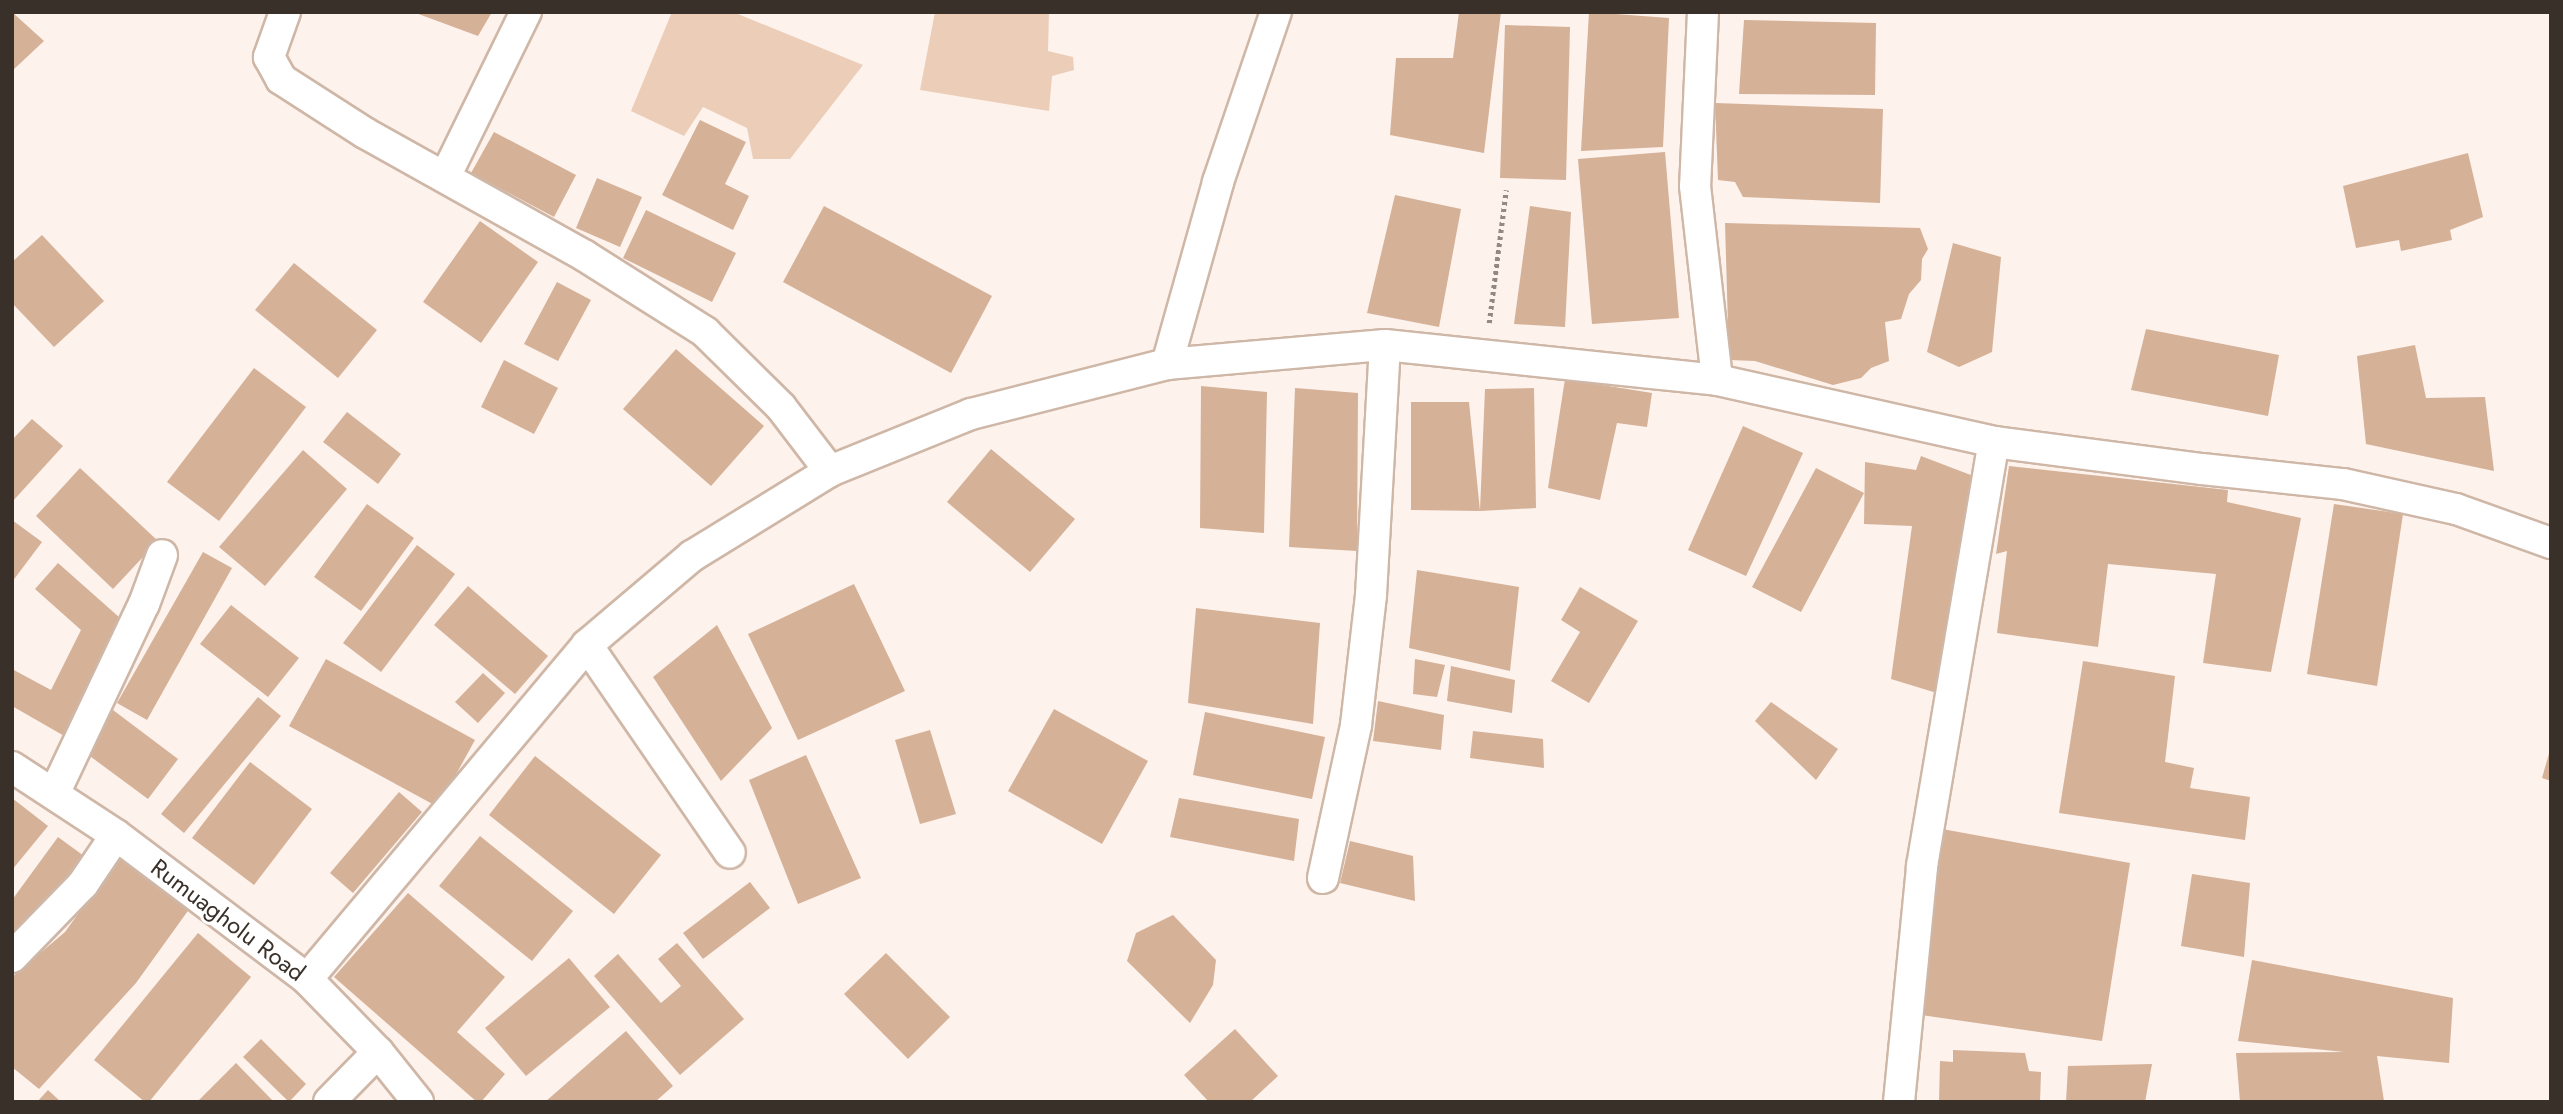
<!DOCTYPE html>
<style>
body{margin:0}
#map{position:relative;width:2563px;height:1114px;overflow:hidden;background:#fdf2ec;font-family:Jost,sans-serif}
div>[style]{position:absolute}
.green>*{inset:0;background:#eccdb8}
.building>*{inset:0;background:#d5b198}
.path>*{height:4.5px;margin-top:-2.25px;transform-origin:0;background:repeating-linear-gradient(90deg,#938983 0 3.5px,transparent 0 7px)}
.roads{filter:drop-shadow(2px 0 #cfb7a7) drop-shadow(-2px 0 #cfb7a7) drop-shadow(0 2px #cfb7a7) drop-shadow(0 -2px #cfb7a7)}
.minor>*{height:30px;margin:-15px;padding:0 15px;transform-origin:15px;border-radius:15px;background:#fff}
span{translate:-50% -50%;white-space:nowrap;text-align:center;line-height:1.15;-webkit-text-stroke:6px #fff;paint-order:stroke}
.street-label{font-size:24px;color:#393029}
.frame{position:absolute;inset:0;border:14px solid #393029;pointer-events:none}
</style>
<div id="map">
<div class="green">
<i style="clip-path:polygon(672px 12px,733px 12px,863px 65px,790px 159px,753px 159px,747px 128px,703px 107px,684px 136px,631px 111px)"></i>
<i style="clip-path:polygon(935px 12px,1049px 12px,1048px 51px,1073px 57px,1074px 70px,1052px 76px,1049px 111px,920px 90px)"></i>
</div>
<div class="building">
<i style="clip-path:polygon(12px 12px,44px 41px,12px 71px)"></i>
<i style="clip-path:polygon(413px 12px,492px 12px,478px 36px)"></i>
<i style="clip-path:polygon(1459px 12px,1501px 12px,1484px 153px,1390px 135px,1396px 58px,1453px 58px)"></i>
<i style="clip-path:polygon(1589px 12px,1669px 18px,1663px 147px,1581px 151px)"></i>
<i style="clip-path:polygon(1744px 20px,1876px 23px,1875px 95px,1739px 94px)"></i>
<i style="clip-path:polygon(1505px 25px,1570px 27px,1566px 180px,1500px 178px)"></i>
<i style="clip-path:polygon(1715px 103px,1883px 109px,1880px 203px,1743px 197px,1735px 182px,1718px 180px)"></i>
<i style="clip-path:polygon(700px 120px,746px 142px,725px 184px,749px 196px,733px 230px,662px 195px)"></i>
<i style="clip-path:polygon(494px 132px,576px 175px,554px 217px,471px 173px)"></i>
<i style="clip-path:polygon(1665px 152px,1679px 318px,1592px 324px,1578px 159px)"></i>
<i style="clip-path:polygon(2468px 153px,2483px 217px,2450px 230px,2452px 240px,2401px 251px,2399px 240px,2356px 248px,2343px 186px)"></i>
<i style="clip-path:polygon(597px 178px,642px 197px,620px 247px,576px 228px)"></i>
<i style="clip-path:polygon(1395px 195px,1461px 209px,1439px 327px,1367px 313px)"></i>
<i style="clip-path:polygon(824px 206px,992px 296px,951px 373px,783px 282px)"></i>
<i style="clip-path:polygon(1530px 206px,1571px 212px,1565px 327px,1514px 324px)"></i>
<i style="clip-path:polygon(646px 210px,736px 253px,712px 302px,623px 258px)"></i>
<i style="clip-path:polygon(480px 221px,538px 262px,481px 343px,423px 302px)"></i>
<i style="clip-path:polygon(1725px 223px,1920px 228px,1928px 249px,1922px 259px,1921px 280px,1909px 294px,1901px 319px,1885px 322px,1889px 361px,1871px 368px,1861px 378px,1833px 385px,1755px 361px,1729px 360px)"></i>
<i style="clip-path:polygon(42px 235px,104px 301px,54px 347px,12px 303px,12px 262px)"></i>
<i style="clip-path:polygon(1953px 243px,2001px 257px,1992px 352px,1959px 367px,1927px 352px)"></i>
<i style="clip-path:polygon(294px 263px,377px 330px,338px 378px,255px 310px)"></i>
<i style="clip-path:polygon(557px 282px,591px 300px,558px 361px,524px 344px)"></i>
<i style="clip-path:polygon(2146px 329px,2279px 355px,2268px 416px,2131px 390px)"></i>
<i style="clip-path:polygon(2415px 345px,2426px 398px,2485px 397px,2494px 471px,2366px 444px,2357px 356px)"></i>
<i style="clip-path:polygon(676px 349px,764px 426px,711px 486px,623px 409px)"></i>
<i style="clip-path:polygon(504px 360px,558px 388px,534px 434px,481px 407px)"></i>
<i style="clip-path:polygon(254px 368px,306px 407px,219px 521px,167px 482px)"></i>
<i style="clip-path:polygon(1565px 379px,1652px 393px,1647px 427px,1617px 423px,1600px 500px,1548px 488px)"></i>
<i style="clip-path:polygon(1201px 386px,1267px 392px,1264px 533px,1200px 528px)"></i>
<i style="clip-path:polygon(1295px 388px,1358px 393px,1357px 551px,1289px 547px)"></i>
<i style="clip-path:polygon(1534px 388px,1536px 508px,1480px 511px,1485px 389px)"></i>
<i style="clip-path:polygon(1411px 402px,1469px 402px,1480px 511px,1411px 510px)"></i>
<i style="clip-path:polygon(347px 412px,401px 454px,378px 484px,323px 442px)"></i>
<i style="clip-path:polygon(32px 419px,63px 446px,12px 502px,12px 440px)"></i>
<i style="clip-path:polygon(1743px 426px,1803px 453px,1746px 576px,1688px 550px)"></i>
<i style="clip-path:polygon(991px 449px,1075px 519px,1030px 572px,947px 502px)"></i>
<i style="clip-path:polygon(303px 450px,347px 489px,265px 586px,219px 547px)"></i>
<i style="clip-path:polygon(1921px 456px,1976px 477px,1940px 694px,1891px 679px,1912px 526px,1864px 524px,1865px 462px,1916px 470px)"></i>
<i style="clip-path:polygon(2009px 466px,2228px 490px,2227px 502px,2301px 518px,2271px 672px,2203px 663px,2216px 574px,2108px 564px,2098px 647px,1997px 633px,2007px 551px,1996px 554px)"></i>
<i style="clip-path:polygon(80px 468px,158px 541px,113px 589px,36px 516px)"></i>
<i style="clip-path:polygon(1816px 468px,1864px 493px,1801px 612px,1752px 587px)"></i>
<i style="clip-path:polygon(367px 504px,414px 538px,361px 611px,314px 577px)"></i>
<i style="clip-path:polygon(2334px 504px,2403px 514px,2377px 686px,2307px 674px)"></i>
<i style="clip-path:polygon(12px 520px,42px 542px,12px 582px)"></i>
<i style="clip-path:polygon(417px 545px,455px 574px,381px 672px,343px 643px)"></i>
<i style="clip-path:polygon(203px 552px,232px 568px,147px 720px,117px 703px)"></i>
<i style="clip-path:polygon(58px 563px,128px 625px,73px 741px,12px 706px,12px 669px,51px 690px,81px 630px,35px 589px)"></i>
<i style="clip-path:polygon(1417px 570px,1519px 587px,1510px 671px,1409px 648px)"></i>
<i style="clip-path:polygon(854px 584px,905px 691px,798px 740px,748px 634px)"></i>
<i style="clip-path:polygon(468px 586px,548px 656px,515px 694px,434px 625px)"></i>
<i style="clip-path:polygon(1580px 587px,1638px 621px,1589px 703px,1551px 681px,1580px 632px,1561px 620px)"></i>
<i style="clip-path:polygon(231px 605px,299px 658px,268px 697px,200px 644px)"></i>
<i style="clip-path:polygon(1196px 608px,1320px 623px,1313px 724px,1188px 703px)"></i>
<i style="clip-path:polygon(717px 625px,772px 728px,721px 781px,653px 677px)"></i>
<i style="clip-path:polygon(326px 659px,475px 740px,438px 807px,289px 726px)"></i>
<i style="clip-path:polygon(1415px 659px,1445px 665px,1437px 697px,1413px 694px)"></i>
<i style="clip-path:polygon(2083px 661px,2175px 676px,2165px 762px,2194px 768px,2190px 788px,2250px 797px,2245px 840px,2059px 813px)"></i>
<i style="clip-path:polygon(1451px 666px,1515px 680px,1512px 713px,1447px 701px)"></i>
<i style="clip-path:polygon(483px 673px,505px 693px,478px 723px,455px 702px)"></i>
<i style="clip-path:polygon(258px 697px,281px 716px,184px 833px,161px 814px)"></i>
<i style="clip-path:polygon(1378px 701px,1444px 715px,1441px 750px,1373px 741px)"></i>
<i style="clip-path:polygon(1771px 702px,1838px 749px,1816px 780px,1755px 721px)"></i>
<i style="clip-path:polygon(1054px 709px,1148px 761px,1102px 844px,1008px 791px)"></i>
<i style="clip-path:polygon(113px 710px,178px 759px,148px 799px,83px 751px)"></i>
<i style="clip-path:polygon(1205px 712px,1325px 737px,1312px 799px,1193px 775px)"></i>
<i style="clip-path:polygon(930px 730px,956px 814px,920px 824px,895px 740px)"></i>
<i style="clip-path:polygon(1473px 731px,1543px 739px,1544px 768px,1470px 758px)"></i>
<i style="clip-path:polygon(2550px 750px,2551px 750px,2551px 781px,2542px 778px)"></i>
<i style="clip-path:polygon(806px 755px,861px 878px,798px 904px,749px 780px)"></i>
<i style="clip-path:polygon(535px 756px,661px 855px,614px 914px,489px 815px)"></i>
<i style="clip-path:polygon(250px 762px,312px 809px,254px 885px,192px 838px)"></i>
<i style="clip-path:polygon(399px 792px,422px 812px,353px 893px,330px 873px)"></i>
<i style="clip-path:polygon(12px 798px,48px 826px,12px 870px)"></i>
<i style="clip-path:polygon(1179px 798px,1299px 819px,1294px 861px,1170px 837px)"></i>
<i style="clip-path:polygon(1942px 829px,2130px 863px,2102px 1041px,1907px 1013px)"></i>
<i style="clip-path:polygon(480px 836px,573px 911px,532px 961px,439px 886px)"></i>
<i style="clip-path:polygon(58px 837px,84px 856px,23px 940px,12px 932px,12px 900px)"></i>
<i style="clip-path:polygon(1350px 841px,1413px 856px,1415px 901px,1340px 883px)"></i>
<i style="clip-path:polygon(119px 857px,190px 908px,136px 983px,39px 1089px,12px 1067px,12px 977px,65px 932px)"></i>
<i style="clip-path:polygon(2192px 874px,2250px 883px,2244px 957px,2181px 946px)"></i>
<i style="clip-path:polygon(750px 882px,770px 908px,703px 959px,683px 933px)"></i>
<i style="clip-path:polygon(408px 893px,505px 977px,457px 1032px,505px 1074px,481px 1102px,477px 1102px,334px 977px)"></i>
<i style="clip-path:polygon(1173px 915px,1216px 960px,1213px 985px,1190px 1023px,1127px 961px,1136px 933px)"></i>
<i style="clip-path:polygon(198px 933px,251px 977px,149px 1102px,145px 1102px,94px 1060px)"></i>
<i style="clip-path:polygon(677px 943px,744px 1019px,680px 1075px,594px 976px,618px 954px,661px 1003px,681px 986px,658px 959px)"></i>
<i style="clip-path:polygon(886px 953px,950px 1017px,908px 1059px,844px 994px)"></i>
<i style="clip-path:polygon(569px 958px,610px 1007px,526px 1076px,485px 1028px)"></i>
<i style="clip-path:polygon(2252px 960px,2453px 998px,2449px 1063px,2377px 1056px,2384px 1101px,2240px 1102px,2236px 1053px,2344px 1052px,2238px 1041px)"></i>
<i style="clip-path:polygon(1235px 1029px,1278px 1076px,1250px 1102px,1209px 1102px,1184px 1075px)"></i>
<i style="clip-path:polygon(626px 1031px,673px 1086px,655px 1102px,545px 1102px)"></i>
<i style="clip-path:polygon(261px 1039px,306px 1084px,289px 1102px,243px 1057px)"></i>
<i style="clip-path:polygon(1953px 1050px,2025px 1053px,2029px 1071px,2041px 1072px,2040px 1102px,1939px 1102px,1940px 1061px,1953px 1062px)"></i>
<i style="clip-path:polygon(236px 1063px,274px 1102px,197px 1102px)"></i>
<i style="clip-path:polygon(2152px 1064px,2145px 1102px,2066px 1102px,2068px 1066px)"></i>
<i style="clip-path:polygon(48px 1090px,61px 1102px,37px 1102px)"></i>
</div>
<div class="path">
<i style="left:1489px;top:323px;width:134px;rotate:-82.7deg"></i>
</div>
<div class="roads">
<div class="minor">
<i style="left:285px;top:12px;width:48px;rotate:109.6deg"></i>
<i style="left:269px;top:57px;width:25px;rotate:61deg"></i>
<i style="left:281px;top:79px;width:100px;rotate:32.7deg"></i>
<i style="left:365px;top:133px;width:252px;rotate:29.2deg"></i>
<i style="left:585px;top:256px;width:142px;rotate:32.3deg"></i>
<i style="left:705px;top:332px;width:107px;rotate:44.6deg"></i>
<i style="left:781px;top:407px;width:81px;rotate:52.6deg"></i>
<i style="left:1703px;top:12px;width:174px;rotate:92.6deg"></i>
<i style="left:1695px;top:186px;width:195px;rotate:83.5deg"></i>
<i style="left:445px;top:177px;width:184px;rotate:-63.9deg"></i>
<i style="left:1167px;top:364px;width:189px;rotate:-74.3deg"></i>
<i style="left:1218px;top:182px;width:180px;rotate:-71.2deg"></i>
<i style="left:587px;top:645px;width:252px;rotate:55.5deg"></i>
<i style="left:12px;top:767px;width:124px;rotate:33.2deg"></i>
<i style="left:116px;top:835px;width:239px;rotate:37deg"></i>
<i style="left:307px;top:979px;width:102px;rotate:45.8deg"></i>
<i style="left:378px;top:1052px;width:64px;rotate:51.3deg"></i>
<i style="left:54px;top:794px;width:210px;rotate:-64.7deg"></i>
<i style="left:144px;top:604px;width:52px;rotate:-69.8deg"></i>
<i style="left:1323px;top:878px;width:157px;rotate:-77.8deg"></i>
<i style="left:1356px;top:725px;width:131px;rotate:-83.4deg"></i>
<i style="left:1371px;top:595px;width:250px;rotate:-86.8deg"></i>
<i style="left:12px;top:957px;width:102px;rotate:-45.8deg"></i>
<i style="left:83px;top:884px;width:59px;rotate:-56deg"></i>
<i style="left:307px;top:979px;width:436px;rotate:-50deg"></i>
<i style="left:587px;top:645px;width:138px;rotate:-40.3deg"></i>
<i style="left:692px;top:556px;width:162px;rotate:-31.6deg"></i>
<i style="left:830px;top:471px;width:152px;rotate:-22deg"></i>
<i style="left:971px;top:414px;width:202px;rotate:-14.3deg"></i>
<i style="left:1167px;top:364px;width:219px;rotate:-5deg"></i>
<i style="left:1385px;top:345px;width:334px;rotate:6deg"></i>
<i style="left:1717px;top:380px;width:284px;rotate:12.6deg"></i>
<i style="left:1994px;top:442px;width:210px;rotate:7.4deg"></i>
<i style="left:2202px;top:469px;width:142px;rotate:6.1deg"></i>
<i style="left:2343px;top:484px;width:116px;rotate:12.5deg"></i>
<i style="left:2456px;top:509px;width:101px;rotate:19.7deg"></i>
<i style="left:329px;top:1102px;width:70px;rotate:-45.6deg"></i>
<i style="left:1899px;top:1102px;width:237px;rotate:-84.4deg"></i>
<i style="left:1922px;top:866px;width:430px;rotate:-80.4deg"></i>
</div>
</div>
<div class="street-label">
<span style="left:228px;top:920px;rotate:37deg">Rumuagholu Road</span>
</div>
<div class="frame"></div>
</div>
